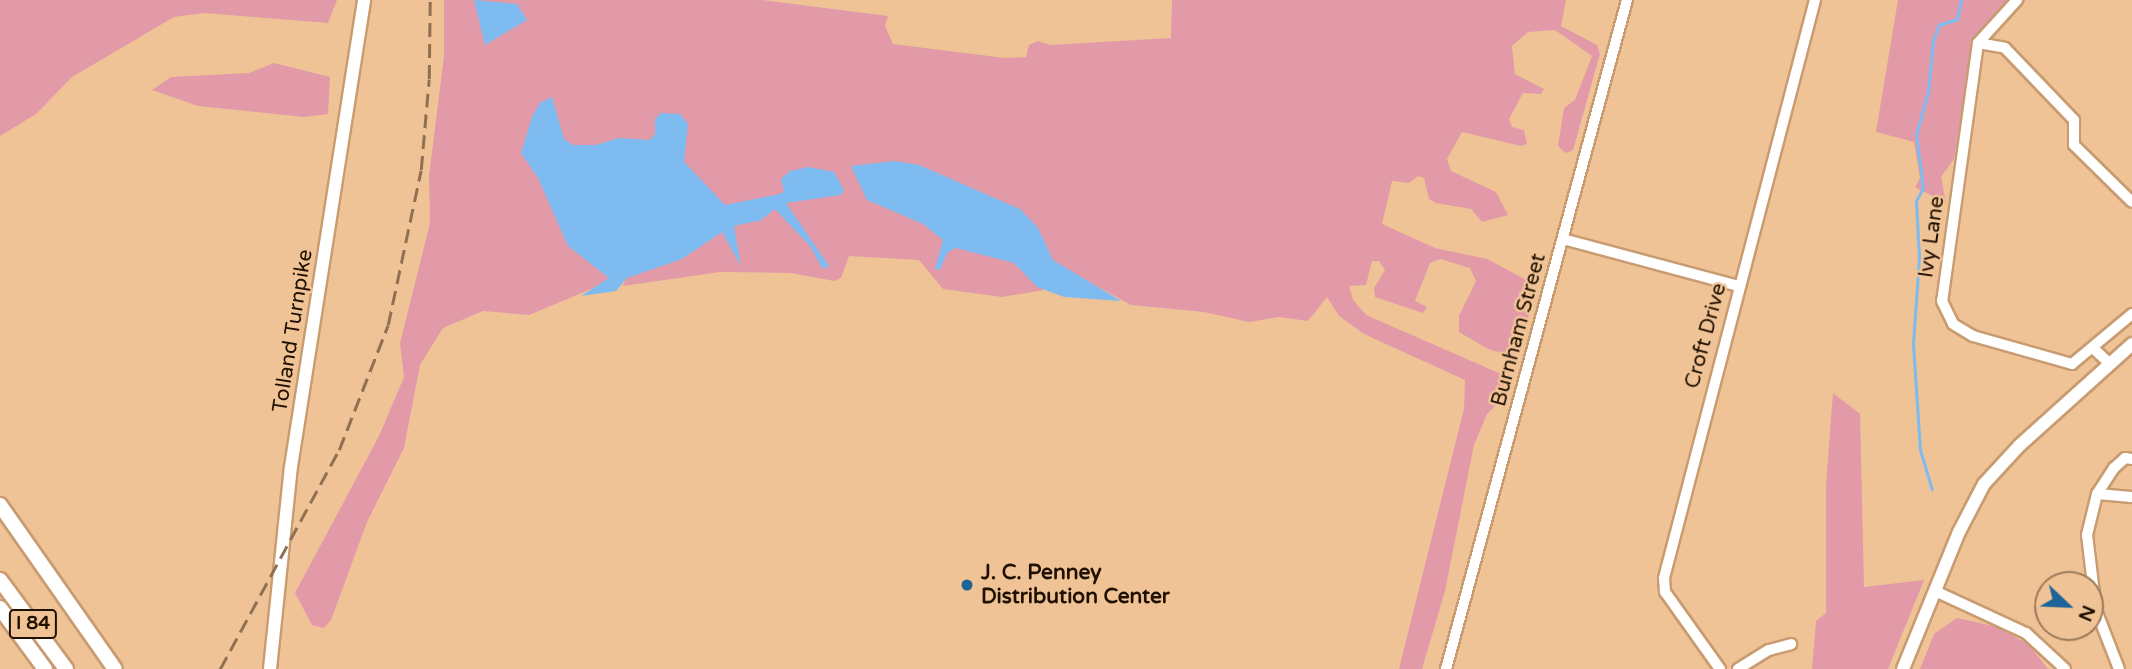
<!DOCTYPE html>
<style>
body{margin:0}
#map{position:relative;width:2132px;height:669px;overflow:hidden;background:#f0c396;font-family:"Varela Round",sans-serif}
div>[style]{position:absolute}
.green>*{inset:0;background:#e29aa9}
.water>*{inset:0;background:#7dbbf1}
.stream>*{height:2.5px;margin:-1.25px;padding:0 1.25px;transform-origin:1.25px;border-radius:1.25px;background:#7dbbf1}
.roads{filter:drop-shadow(2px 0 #c89c70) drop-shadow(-2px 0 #c89c70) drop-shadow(0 2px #c89c70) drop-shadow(0 -2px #c89c70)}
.minor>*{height:10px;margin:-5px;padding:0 5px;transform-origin:5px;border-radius:5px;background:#fff}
.major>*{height:12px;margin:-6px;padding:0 6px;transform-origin:6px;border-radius:6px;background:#fff}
.highway>*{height:14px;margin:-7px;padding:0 7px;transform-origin:7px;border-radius:7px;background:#fff}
.rail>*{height:2.5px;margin-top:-1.25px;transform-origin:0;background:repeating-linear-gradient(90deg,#907051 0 14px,transparent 0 21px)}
.dots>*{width:19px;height:19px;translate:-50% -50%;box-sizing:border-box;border:4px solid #f0c396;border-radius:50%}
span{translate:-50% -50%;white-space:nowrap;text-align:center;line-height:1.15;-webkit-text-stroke:5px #f0c396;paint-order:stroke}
.shield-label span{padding:2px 5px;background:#f0c396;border:2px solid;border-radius:5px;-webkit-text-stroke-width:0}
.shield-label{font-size:19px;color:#201001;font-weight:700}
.street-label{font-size:21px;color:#201001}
.poi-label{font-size:21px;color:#201001;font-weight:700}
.left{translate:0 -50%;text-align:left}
.north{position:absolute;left:2034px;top:571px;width:70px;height:70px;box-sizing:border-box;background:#f0c396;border:2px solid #9d7b5a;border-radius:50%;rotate:113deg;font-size:19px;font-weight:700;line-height:28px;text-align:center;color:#201001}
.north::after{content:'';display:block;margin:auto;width:24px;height:32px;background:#1e6498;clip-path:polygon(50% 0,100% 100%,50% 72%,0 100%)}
</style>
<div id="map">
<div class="green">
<i style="clip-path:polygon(0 0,337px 0,328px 23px,204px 13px,174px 17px,72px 77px,36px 114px,0 136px)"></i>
<i style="clip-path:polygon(444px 0,762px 0,888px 16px,885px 26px,893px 44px,1005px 58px,1026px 57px,1029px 45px,1038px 41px,1050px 45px,1171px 38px,1172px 0,1566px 0,1561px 26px,1597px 45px,1600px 54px,1573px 150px,1566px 153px,1558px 146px,1564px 108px,1575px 100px,1592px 56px,1555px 30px,1528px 32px,1512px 46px,1515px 74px,1544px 89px,1541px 94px,1523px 93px,1509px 119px,1512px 127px,1524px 130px,1527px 144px,1521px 146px,1462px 132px,1447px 159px,1451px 171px,1496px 192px,1508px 215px,1482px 222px,1471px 209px,1436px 203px,1429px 199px,1424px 178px,1418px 176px,1409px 183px,1392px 181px,1382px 224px,1435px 248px,1487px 259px,1530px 282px,1535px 292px,1519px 350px,1511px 356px,1488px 349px,1459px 332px,1459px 316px,1476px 281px,1470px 268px,1440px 259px,1430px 263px,1415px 301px,1427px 307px,1423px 313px,1375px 297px,1374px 288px,1385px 270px,1379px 261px,1372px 261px,1366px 285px,1349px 286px,1353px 300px,1366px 315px,1508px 377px,1501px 400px,1487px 414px,1474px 445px,1445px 591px,1422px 669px,1399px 669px,1464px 409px,1465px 380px,1364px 334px,1339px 316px,1327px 297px,1308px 321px,1279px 317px,1249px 322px,1204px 312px,1131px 305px,1072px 273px,1017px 266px,1044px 290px,1002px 297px,943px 289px,919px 260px,849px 256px,841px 278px,834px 281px,791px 273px,720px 272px,623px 286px,625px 281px,596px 287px,529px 315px,483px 311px,443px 328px,420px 365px,404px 448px,367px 522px,331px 620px,324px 628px,312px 625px,295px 593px,379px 436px,404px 377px,400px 343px,430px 223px,429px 176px,444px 56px)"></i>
<i style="clip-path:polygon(1898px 0,2026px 0,1971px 54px,1954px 159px,1941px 177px,1946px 203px,1915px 187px,1920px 178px,1914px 142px,1876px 132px)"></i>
<i style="clip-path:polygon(274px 63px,330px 77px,328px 114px,304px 117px,198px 106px,152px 90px,171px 77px,249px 73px)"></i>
<i style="clip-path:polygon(1833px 393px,1860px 414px,1864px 587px,1924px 580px,1888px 669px,1812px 669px,1816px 621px,1826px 613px,1826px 485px)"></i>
<i style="clip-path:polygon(1957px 618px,1998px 627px,2029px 645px,2048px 669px,1920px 669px,1934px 634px)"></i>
</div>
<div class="water">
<i style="clip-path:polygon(474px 0,517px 4px,527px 20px,485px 45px)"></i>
<i style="clip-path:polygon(552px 97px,564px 139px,573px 145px,596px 145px,619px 138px,650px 140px,655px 134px,655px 119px,661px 113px,680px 114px,688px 124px,684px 162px,725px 205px,780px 194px,784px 191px,781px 179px,790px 171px,809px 167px,834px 172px,844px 190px,841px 195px,786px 203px,829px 266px,823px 269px,810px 246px,775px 209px,761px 220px,734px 226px,741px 266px,722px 232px,682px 259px,627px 278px,616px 291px,581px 296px,609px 278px,568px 246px,538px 178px,521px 153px,532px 117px,540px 103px)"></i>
<i style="clip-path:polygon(895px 161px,919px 165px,1020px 209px,1038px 228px,1053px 260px,1121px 301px,1064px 297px,1037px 287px,1014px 263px,956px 248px,947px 253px,940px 270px,935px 269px,943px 240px,923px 224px,867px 200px,851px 166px)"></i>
</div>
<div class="stream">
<i style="left:1932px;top:490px;width:42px;rotate:-106.7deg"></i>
<i style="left:1920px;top:450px;width:106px;rotate:-93.8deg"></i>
<i style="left:1913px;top:344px;width:86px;rotate:-86deg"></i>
<i style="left:1919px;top:258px;width:57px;rotate:-93deg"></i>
<i style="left:1916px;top:201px;width:15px;rotate:-62deg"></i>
<i style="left:1923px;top:188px;width:53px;rotate:-97.5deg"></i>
<i style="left:1916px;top:135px;width:45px;rotate:-74.4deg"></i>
<i style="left:1928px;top:92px;width:51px;rotate:-84.4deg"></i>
<i style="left:1933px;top:41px;width:17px;rotate:-69deg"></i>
<i style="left:1939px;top:25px;width:19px;rotate:-18deg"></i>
<i style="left:1957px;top:19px;width:19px;rotate:-78deg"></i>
</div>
<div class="roads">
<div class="minor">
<i style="left:2017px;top:0;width:58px;rotate:132.2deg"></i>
<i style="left:1978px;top:43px;width:260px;rotate:97.9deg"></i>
<i style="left:1942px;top:301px;width:25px;rotate:64deg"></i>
<i style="left:1953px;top:324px;width:23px;rotate:31deg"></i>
<i style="left:1973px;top:336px;width:103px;rotate:15.8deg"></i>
<i style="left:2072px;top:364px;width:78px;rotate:-39.8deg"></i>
<i style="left:1978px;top:43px;width:27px;rotate:10deg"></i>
<i style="left:2005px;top:48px;width:100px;rotate:46.2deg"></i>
<i style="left:2074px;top:120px;width:25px;rotate:90deg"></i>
<i style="left:2074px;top:145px;width:81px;rotate:44.5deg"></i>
<i style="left:1563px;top:239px;width:182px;rotate:15deg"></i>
<i style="left:2094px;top:349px;width:22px;rotate:43deg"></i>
<i style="left:2097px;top:494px;width:35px;rotate:5deg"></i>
<i style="left:1935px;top:591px;width:100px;rotate:24.8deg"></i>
<i style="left:2026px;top:633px;width:53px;rotate:42.7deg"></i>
<i style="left:1446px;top:669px;width:693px;rotate:-74.86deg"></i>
<i style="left:1720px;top:669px;width:95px;rotate:-125.5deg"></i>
<i style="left:1665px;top:592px;width:14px;rotate:-94deg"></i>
<i style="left:1664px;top:578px;width:597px;rotate:-75.36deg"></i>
<i style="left:1738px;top:669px;width:36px;rotate:-32deg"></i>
<i style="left:1769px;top:650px;width:23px;rotate:-15deg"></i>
<i style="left:2119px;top:669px;width:63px;rotate:-111.3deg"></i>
<i style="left:2096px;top:610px;width:76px;rotate:-96.8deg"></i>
<i style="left:2087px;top:535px;width:42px;rotate:-76.3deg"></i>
<i style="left:2097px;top:494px;width:31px;rotate:-57deg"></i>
<i style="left:2114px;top:468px;width:15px;rotate:-42deg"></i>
<i style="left:2125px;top:458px;width:7px;rotate:8deg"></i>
</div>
<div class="major">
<i style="left:270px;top:669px;width:203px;rotate:-84.1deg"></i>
<i style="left:291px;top:467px;width:473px;rotate:-81.1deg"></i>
<i style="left:1903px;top:669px;width:148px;rotate:-67.8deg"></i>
<i style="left:1959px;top:532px;width:54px;rotate:-62.5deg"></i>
<i style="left:1984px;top:484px;width:53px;rotate:-47.3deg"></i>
<i style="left:2020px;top:445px;width:151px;rotate:-42deg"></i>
</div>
<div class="highway">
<i style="left:0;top:505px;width:200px;rotate:55deg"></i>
<i style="left:0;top:580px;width:111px;rotate:53.4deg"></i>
<i style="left:0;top:608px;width:76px;rotate:53.6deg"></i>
</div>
</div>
<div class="rail">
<i style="left:220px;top:669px;width:249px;rotate:-61.5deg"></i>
<i style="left:339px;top:450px;width:134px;rotate:-68.6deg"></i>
<i style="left:388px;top:325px;width:158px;rotate:-78deg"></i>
<i style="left:421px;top:170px;width:91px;rotate:-85deg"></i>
<i style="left:429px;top:79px;width:79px;rotate:-89.3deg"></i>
</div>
<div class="dots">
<i style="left:967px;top:585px;background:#1e6498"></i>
</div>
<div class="shield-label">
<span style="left:33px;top:624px">I 84</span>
</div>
<div class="street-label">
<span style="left:1932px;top:237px;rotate:-82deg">Ivy Lane</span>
<span style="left:1519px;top:330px;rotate:-75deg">Burnham Street</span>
<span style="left:293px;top:331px;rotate:-81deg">Tolland Turnpike</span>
<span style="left:1706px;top:336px;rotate:-75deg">Croft Drive</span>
</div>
<div class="poi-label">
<span class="left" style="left:981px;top:585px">J. C. Penney<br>Distribution Center</span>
</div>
<div class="north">N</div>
</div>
